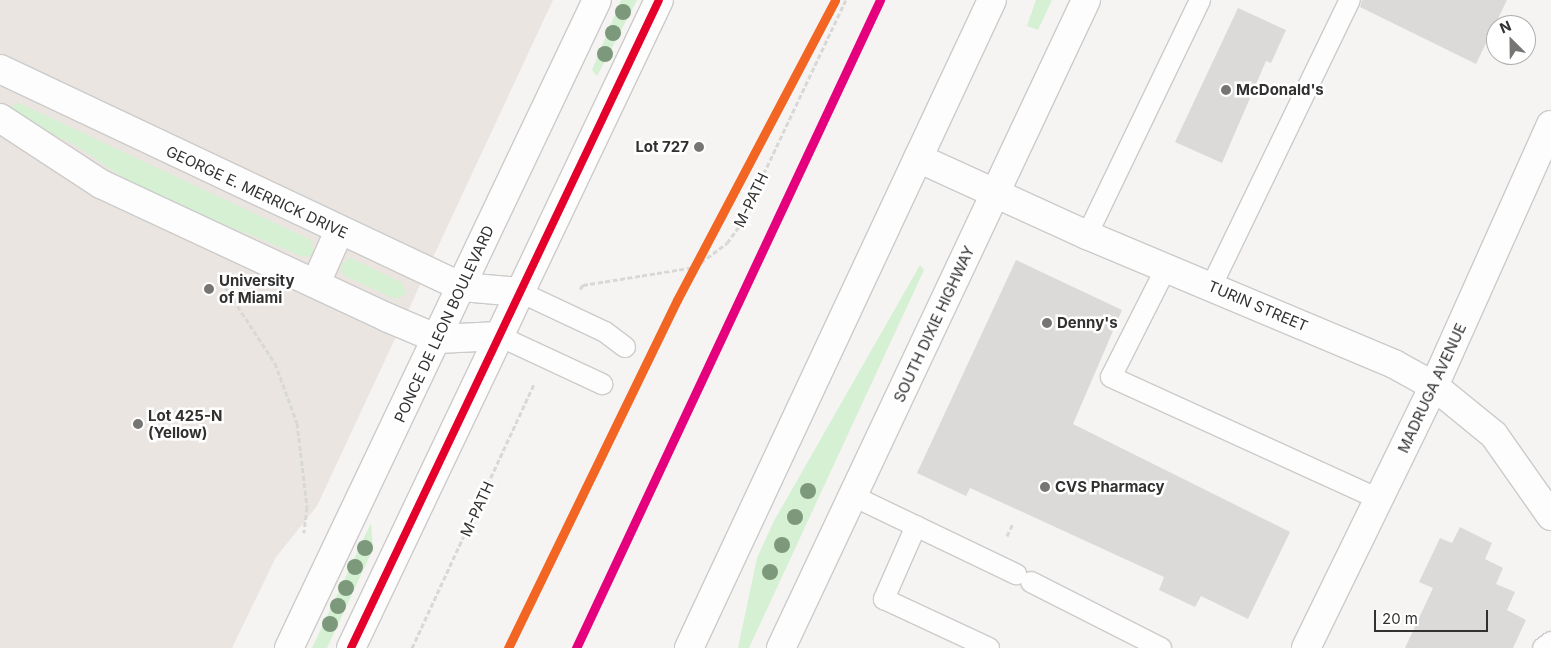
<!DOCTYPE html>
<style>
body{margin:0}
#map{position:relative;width:1551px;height:648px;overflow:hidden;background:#f5f4f2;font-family:Inter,sans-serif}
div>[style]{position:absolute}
.built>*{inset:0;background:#ebe5e1}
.green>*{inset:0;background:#d6f0d3}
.building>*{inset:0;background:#dbdad9}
.path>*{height:3px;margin-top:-1.5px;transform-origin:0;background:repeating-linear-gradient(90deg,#d8d8d7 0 5px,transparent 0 7.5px)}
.roads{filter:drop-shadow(1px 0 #cccbca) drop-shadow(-1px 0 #cccbca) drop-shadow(0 1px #cccbca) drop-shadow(0 -1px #cccbca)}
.lane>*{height:20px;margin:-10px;padding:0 10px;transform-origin:10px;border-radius:10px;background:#fefdfd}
.street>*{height:28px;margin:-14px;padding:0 14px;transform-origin:14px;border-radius:14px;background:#fefdfd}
.secondary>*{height:28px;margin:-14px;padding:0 14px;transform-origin:14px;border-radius:14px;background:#fefdfd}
.highway>*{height:28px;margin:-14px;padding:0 14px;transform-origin:14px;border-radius:14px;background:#fefdfd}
.bus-1>*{height:8px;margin:-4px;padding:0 4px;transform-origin:4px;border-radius:4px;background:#e4002b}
.metro-1>*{height:9px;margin:-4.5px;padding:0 4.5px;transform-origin:4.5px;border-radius:4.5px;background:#f26522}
.metro-2>*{height:9px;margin:-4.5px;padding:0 4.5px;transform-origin:4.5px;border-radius:4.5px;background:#e5007d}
.trees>*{width:16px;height:16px;margin:-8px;border-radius:50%;background:#7c9a7b}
.dots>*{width:14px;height:14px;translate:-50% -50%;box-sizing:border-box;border:2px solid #fff;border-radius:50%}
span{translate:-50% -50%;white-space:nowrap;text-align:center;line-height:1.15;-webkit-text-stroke:5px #fff;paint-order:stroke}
.poi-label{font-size:15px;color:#323130;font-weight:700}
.left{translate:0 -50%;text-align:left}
.right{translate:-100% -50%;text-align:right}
.street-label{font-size:15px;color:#323130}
.north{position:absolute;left:1486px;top:15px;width:50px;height:50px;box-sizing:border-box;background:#fff;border:1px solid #adadac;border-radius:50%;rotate:337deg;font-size:14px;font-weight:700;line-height:20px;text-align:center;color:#323130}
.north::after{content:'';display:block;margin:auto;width:18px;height:22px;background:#767574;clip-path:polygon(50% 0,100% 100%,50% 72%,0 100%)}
.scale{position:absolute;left:1374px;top:610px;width:114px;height:22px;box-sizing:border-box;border:2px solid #323130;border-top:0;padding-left:6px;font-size:15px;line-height:18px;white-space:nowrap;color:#323130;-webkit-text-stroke:4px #fff;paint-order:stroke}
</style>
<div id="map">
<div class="built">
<i style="clip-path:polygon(0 0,553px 0,317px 506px,276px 557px,232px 648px,0 648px)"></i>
</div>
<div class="green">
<i style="clip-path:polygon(621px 0,637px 0,597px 76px,592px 70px)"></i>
<i style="clip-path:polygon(1036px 0,1052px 0,1038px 30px,1027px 26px)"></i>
<i style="clip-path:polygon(19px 103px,311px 240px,314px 255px,304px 257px,143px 191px,75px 145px,13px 116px,12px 106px)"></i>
<i style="clip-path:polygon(351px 258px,402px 283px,407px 294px,395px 299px,343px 275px,340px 264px)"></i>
<i style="clip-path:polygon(920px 265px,924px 270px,749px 648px,738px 648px,757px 558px,774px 521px)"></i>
<i style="clip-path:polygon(371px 523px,373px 549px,327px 648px,312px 648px)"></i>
</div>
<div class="building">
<i style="clip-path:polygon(1362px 0,1507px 0,1476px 64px,1360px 7px)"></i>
<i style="clip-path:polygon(1238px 8px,1286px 30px,1271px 63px,1266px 61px,1222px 163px,1175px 142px)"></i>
<i style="clip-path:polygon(1016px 260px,1122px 310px,1073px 424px,1290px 532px,1248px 619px,1201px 596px,1195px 607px,1159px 590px,1164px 577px,970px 488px,966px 496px,917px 473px)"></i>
<i style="clip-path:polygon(1460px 527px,1492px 543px,1485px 559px,1503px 568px,1496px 584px,1515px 592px,1507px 610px,1526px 620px,1513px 648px,1405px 648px,1433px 588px,1419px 582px,1440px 538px,1452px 543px)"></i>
</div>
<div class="path">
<i style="left:225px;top:287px;width:91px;rotate:56.7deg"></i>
<i style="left:275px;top:363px;width:64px;rotate:69.9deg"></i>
<i style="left:297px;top:423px;width:85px;rotate:83.2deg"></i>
<i style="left:307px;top:507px;width:26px;rotate:97deg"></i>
<i style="left:580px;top:289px;width:5px;rotate:-53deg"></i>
<i style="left:583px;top:285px;width:113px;rotate:-9.1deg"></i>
<i style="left:695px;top:267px;width:40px;rotate:-37deg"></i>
<i style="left:727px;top:243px;width:19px;rotate:-54deg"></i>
<i style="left:738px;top:228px;width:252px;rotate:-64.7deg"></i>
<i style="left:918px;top:471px;width:2px"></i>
<i style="left:1007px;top:536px;width:14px;rotate:-65deg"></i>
<i style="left:412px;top:648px;width:291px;rotate:-65.2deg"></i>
</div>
<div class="roads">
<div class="lane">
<i style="left:1087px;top:235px;width:261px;rotate:-64.3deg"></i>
<i style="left:1166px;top:268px;width:122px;rotate:116.8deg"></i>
<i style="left:1111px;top:377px;width:294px;rotate:24.5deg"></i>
<i style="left:1211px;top:287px;width:319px;rotate:-64.2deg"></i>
<i style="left:520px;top:292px;width:94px;rotate:25.2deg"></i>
<i style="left:605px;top:332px;width:25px;rotate:37deg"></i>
<i style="left:499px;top:336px;width:114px;rotate:25deg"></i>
<i style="left:853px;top:496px;width:181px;rotate:25.6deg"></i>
<i style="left:916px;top:526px;width:80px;rotate:113.7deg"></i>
<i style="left:884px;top:599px;width:116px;rotate:25deg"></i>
<i style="left:1031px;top:582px;width:146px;rotate:26.9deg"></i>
<i style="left:1543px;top:648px;width:10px;rotate:-37deg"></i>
</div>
<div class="street">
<i style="left:0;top:69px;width:511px;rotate:25.26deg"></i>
<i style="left:462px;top:287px;width:58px;rotate:4.9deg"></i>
<i style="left:0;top:118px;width:121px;rotate:33.2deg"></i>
<i style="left:101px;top:184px;width:315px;rotate:25deg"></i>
<i style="left:386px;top:317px;width:56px;rotate:22.9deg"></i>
<i style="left:438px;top:339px;width:61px;rotate:-2.8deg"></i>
<i style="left:918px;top:158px;width:186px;rotate:24.5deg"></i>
<i style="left:1087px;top:235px;width:333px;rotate:22.8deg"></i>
<i style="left:1394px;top:364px;width:46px;rotate:28.8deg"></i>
<i style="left:1434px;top:386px;width:77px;rotate:39.2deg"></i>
<i style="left:1494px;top:435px;width:99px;rotate:54.9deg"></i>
<i style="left:316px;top:283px;width:57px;rotate:-66.1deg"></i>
<i style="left:1306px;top:648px;width:292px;rotate:-64deg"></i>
<i style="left:1434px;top:386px;width:286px;rotate:-65.9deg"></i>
</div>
<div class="secondary">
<i style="left:289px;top:648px;width:717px;rotate:-64.58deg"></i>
<i style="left:351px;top:648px;width:717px;rotate:-64.58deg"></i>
</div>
<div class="highway">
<i style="left:689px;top:648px;width:715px;rotate:-64.94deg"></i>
<i style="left:781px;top:648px;width:716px;rotate:-64.79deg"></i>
</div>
</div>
<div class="bus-1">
<i style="left:351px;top:648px;width:717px;rotate:-64.58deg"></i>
</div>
<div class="metro-1">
<i style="left:508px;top:648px;width:387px;rotate:-64.1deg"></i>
<i style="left:677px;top:300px;width:339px;rotate:-62.2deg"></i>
</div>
<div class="metro-2">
<i style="left:576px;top:648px;width:716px;rotate:-64.87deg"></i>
</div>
<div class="trees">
<i style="left:623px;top:12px"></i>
<i style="left:613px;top:33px"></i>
<i style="left:605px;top:54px"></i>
<i style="left:808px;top:491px"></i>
<i style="left:795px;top:517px"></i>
<i style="left:782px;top:545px"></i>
<i style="left:365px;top:548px"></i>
<i style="left:355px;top:567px"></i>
<i style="left:770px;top:572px"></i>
<i style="left:346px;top:588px"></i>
<i style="left:338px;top:606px"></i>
<i style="left:330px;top:624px"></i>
</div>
<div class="dots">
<i style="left:1226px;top:90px;background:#767574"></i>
<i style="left:699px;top:147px;background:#767574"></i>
<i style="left:209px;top:289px;background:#767574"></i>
<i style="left:1047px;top:323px;background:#767574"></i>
<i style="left:138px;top:424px;background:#767574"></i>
<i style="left:1045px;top:487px;background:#767574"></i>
</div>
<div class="poi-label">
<span class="left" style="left:1236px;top:90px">McDonald's</span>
<span class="right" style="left:689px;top:147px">Lot 727</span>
<span class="left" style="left:219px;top:289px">University<br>of Miami</span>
<span class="left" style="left:1057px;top:323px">Denny's</span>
<span class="left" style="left:148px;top:424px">Lot 425-N<br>(Yellow)</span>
<span class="left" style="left:1055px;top:487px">CVS Pharmacy</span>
</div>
<div class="street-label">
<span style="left:257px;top:192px;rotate:25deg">GEORGE E. MERRICK DRIVE</span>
<span style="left:751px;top:200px;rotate:-64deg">M-PATH</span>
<span style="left:1258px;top:306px;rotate:23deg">TURIN STREET</span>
<span style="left:444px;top:324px;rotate:-65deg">PONCE DE LEON BOULEVARD</span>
<span style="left:934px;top:324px;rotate:-65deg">SOUTH DIXIE HIGHWAY</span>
<span style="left:1432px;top:388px;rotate:-65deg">MADRUGA AVENUE</span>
<span style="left:477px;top:509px;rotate:-65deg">M-PATH</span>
</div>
<div class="north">N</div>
<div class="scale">20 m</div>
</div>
